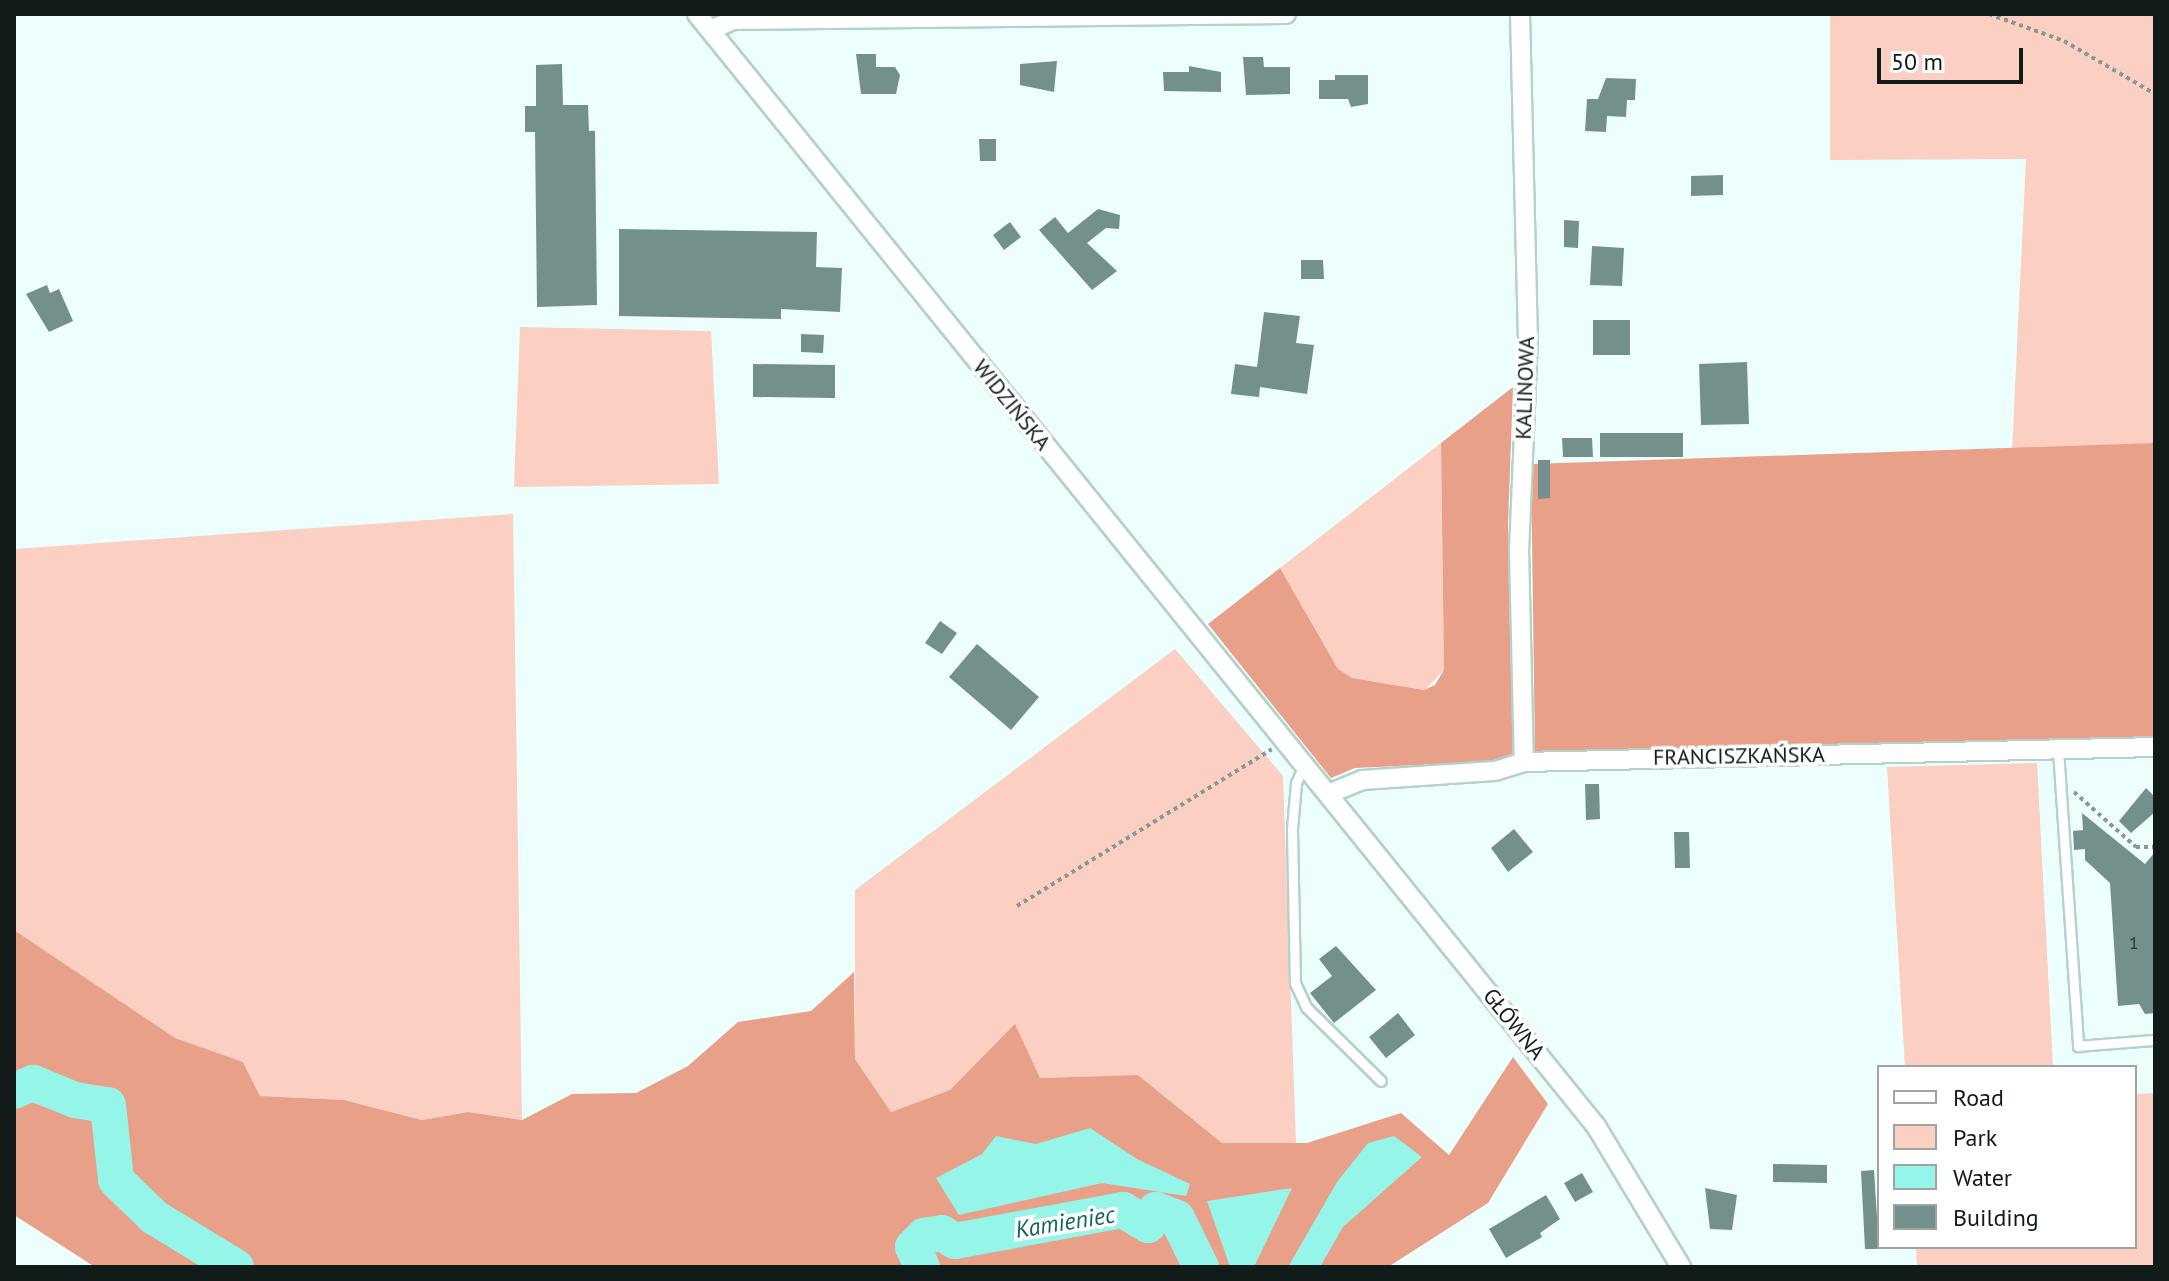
<!DOCTYPE html>
<meta charset="utf-8">
<style>
body{margin:0}
#map{position:relative;width:2169px;height:1281px;overflow:hidden;background:#edfffc;font-family:"PT Sans",sans-serif}
div>[style]{position:absolute}
.green>*{inset:0;background:#fbcfc1}
.forest>*{inset:0;background:#e9a089}
.water>*{inset:0;background:#95f5e8}
.river>*{height:36px;margin:-18px;padding:0 18px;transform-origin:18px;border-radius:18px;background:#95f5e8}
.building>*{inset:0;background:#74908c}
.path>*{height:4px;margin-top:-2px;transform-origin:0;background:repeating-linear-gradient(90deg,#899896 0 4px,transparent 0 8px)}
.roads{filter:drop-shadow(2px 0 #b4d1cc) drop-shadow(-2px 0 #b4d1cc) drop-shadow(0 2px #b4d1cc) drop-shadow(0 -2px #b4d1cc)}
.lane>*{height:9px;margin:-4.5px;padding:0 4.5px;transform-origin:4.5px;border-radius:4.5px;background:#fff}
.street>*{height:18px;margin:-9px;padding:0 9px;transform-origin:9px;border-radius:9px;background:#fff}
span{translate:-50% -50%;white-space:nowrap;text-align:center;line-height:1.15;-webkit-text-stroke:7px #fff;paint-order:stroke}
.number-label{font-size:18px;color:#293836}
.number-label span{-webkit-text-stroke-width:0}
.street-label{font-size:22px;color:#101b1a}
.water-label{font-size:24px;color:#12635b;font-style:italic}
.frame{position:absolute;inset:0;border:16px solid #101b1a;pointer-events:none}
.legend{position:absolute;left:1877px;top:1065px;width:260px;height:184px;box-sizing:border-box;background:#fff;border:2px solid #9fa4a3;margin:0;padding:10px 14px;list-style:none;font-size:24px;color:#101b1a}
.legend li{display:flex;align-items:center;gap:16px;height:40px}
.legend b{width:40px;border:2px solid #9fa4a3}
.scale{position:absolute;left:1877px;top:48px;width:146px;height:36px;box-sizing:border-box;border:4px solid #101b1a;border-top:0;padding-left:10px;font-size:24px;line-height:28px;white-space:nowrap;color:#101b1a;-webkit-text-stroke:6px #fff;paint-order:stroke}
</style>
<div id="map">
<div class="green">
<i style="clip-path:polygon(1830px 14px,2155px 14px,2155px 443px,2012px 451px,2026px 159px,1830px 160px)"></i>
<i style="clip-path:polygon(520px 327px,711px 331px,719px 484px,514px 487px)"></i>
<i style="clip-path:polygon(1441px 443px,1444px 670px,1425px 690px,1351px 678px,1338px 669px,1280px 568px)"></i>
<i style="clip-path:polygon(513px 514px,522px 1120px,468px 1112px,422px 1120px,344px 1100px,260px 1096px,243px 1062px,175px 1039px,14px 930px,14px 549px)"></i>
<i style="clip-path:polygon(1175px 649px,1283px 776px,1296px 1143px,1222px 1143px,1138px 1075px,1039px 1078px,1015px 1025px,950px 1090px,891px 1112px,855px 1059px,855px 890px)"></i>
<i style="clip-path:polygon(2037px 763px,2053px 1067px,1905px 1067px,1887px 767px)"></i>
<i style="clip-path:polygon(2155px 1093px,2155px 1267px,1917px 1267px,1916px 1247px,2135px 1247px,2135px 1094px)"></i>
</div>
<div class="forest">
<i style="clip-path:polygon(1513px 387px,1508px 525px,1513px 753px,1501px 761px,1355px 768px,1331px 778px,1208px 624px,1280px 568px,1338px 669px,1352px 678px,1424px 690px,1435px 685px,1444px 670px,1441px 443px)"></i>
<i style="clip-path:polygon(2155px 443px,2155px 737px,1535px 753px,1531px 464px)"></i>
<i style="clip-path:polygon(14px 930px,175px 1038px,243px 1062px,260px 1096px,344px 1100px,422px 1120px,468px 1112px,522px 1120px,572px 1094px,636px 1093px,688px 1066px,738px 1022px,811px 1011px,854px 972px,855px 1059px,891px 1112px,950px 1090px,1015px 1024px,1040px 1078px,1138px 1075px,1222px 1143px,1307px 1143px,1401px 1113px,1449px 1155px,1513px 1057px,1548px 1104px,1488px 1203px,1388px 1267px,95px 1267px,14px 1215px)"></i>
</div>
<div class="water">
<i style="clip-path:polygon(1090px 1128px,1137px 1159px,1190px 1184px,1186px 1196px,1102px 1183px,959px 1215px,936px 1178px,982px 1154px,996px 1136px,1036px 1144px)"></i>
<i style="clip-path:polygon(1394px 1136px,1422px 1157px,1343px 1227px,1320px 1267px,1288px 1267px,1337px 1182px,1368px 1143px)"></i>
<i style="clip-path:polygon(1292px 1188px,1254px 1267px,1230px 1267px,1207px 1201px)"></i>
</div>
<div class="river">
<i style="left:14px;top:1091px;width:21px;rotate:-23deg"></i>
<i style="left:33px;top:1083px;width:45px;rotate:22deg"></i>
<i style="left:75px;top:1100px;width:33px;rotate:9deg"></i>
<i style="left:108px;top:1105px;width:75px;rotate:83.9deg"></i>
<i style="left:116px;top:1180px;width:53px;rotate:44.2deg"></i>
<i style="left:154px;top:1217px;width:96px;rotate:31.4deg"></i>
<i style="left:922px;top:1267px;width:22px;rotate:-114deg"></i>
<i style="left:913px;top:1247px;width:16px;rotate:-45deg"></i>
<i style="left:924px;top:1236px;width:18px;rotate:-9deg"></i>
<i style="left:942px;top:1233px;width:15px;rotate:32deg"></i>
<i style="left:955px;top:1241px;width:171px;rotate:-10.5deg"></i>
<i style="left:1123px;top:1210px;width:29px;rotate:31deg"></i>
<i style="left:1148px;top:1225px;width:17px;rotate:-62deg"></i>
<i style="left:1156px;top:1210px;width:22px;rotate:21deg"></i>
<i style="left:1177px;top:1218px;width:55px;rotate:63.9deg"></i>
</div>
<div class="building">
<i style="clip-path:polygon(856px 54px,876px 54px,876px 67px,895px 67px,900px 75px,896px 94px,861px 94px)"></i>
<i style="clip-path:polygon(1243px 57px,1263px 57px,1264px 67px,1290px 67px,1290px 94px,1246px 95px)"></i>
<i style="clip-path:polygon(1057px 61px,1054px 92px,1020px 85px,1020px 64px)"></i>
<i style="clip-path:polygon(562px 64px,563px 105px,588px 105px,589px 131px,595px 131px,597px 305px,537px 307px,535px 132px,525px 132px,525px 106px,536px 106px,536px 65px)"></i>
<i style="clip-path:polygon(1189px 66px,1221px 72px,1221px 92px,1164px 91px,1163px 72px,1189px 72px)"></i>
<i style="clip-path:polygon(1335px 75px,1368px 75px,1368px 104px,1351px 107px,1348px 99px,1319px 99px,1319px 80px,1335px 80px)"></i>
<i style="clip-path:polygon(1606px 78px,1636px 79px,1635px 100px,1627px 100px,1626px 117px,1607px 116px,1606px 132px,1585px 131px,1587px 99px,1598px 99px)"></i>
<i style="clip-path:polygon(979px 139px,996px 139px,996px 161px,980px 161px)"></i>
<i style="clip-path:polygon(1723px 175px,1723px 195px,1691px 196px,1691px 176px)"></i>
<i style="clip-path:polygon(1098px 209px,1120px 215px,1119px 229px,1106px 228px,1087px 243px,1117px 271px,1092px 290px,1039px 230px,1055px 217px,1068px 233px)"></i>
<i style="clip-path:polygon(1564px 220px,1579px 221px,1578px 248px,1564px 247px)"></i>
<i style="clip-path:polygon(1010px 222px,1021px 237px,1004px 250px,993px 235px)"></i>
<i style="clip-path:polygon(619px 229px,817px 232px,816px 267px,842px 268px,840px 312px,781px 309px,781px 319px,619px 316px)"></i>
<i style="clip-path:polygon(1592px 246px,1624px 248px,1622px 286px,1590px 285px)"></i>
<i style="clip-path:polygon(1301px 260px,1323px 260px,1324px 279px,1301px 279px)"></i>
<i style="clip-path:polygon(47px 285px,50px 293px,59px 289px,73px 321px,49px 332px,26px 294px)"></i>
<i style="clip-path:polygon(1264px 312px,1300px 316px,1296px 343px,1314px 345px,1307px 394px,1260px 387px,1259px 397px,1231px 394px,1235px 364px,1257px 367px)"></i>
<i style="clip-path:polygon(1593px 320px,1630px 320px,1630px 355px,1593px 355px)"></i>
<i style="clip-path:polygon(801px 334px,824px 335px,823px 353px,801px 352px)"></i>
<i style="clip-path:polygon(1747px 362px,1749px 424px,1701px 425px,1699px 364px)"></i>
<i style="clip-path:polygon(753px 364px,835px 365px,835px 398px,753px 397px)"></i>
<i style="clip-path:polygon(1600px 433px,1683px 433px,1683px 457px,1600px 457px)"></i>
<i style="clip-path:polygon(1562px 438px,1592px 438px,1593px 457px,1563px 457px)"></i>
<i style="clip-path:polygon(1538px 460px,1550px 460px,1550px 498px,1538px 499px)"></i>
<i style="clip-path:polygon(940px 621px,957px 633px,942px 654px,925px 643px)"></i>
<i style="clip-path:polygon(977px 644px,1039px 697px,1011px 730px,949px 677px)"></i>
<i style="clip-path:polygon(1585px 784px,1599px 784px,1600px 819px,1586px 820px)"></i>
<i style="clip-path:polygon(2146px 788px,2155px 797px,2155px 812px,2131px 833px,2119px 821px)"></i>
<i style="clip-path:polygon(2082px 813px,2145px 864px,2155px 852px,2155px 1013px,2145px 1014px,2139px 1004px,2118px 1006px,2110px 883px,2085px 860px,2085px 849px,2074px 850px,2073px 831px,2083px 830px)"></i>
<i style="clip-path:polygon(1514px 829px,1533px 852px,1508px 872px,1491px 848px)"></i>
<i style="clip-path:polygon(1674px 832px,1689px 832px,1690px 868px,1675px 868px)"></i>
<i style="clip-path:polygon(1336px 946px,1376px 990px,1334px 1023px,1310px 993px,1332px 976px,1319px 959px)"></i>
<i style="clip-path:polygon(1398px 1013px,1415px 1035px,1386px 1058px,1369px 1037px)"></i>
<i style="clip-path:polygon(1773px 1164px,1827px 1165px,1827px 1183px,1773px 1182px)"></i>
<i style="clip-path:polygon(1874px 1170px,1879px 1249px,1865px 1249px,1861px 1171px)"></i>
<i style="clip-path:polygon(1582px 1173px,1593px 1192px,1575px 1202px,1564px 1183px)"></i>
<i style="clip-path:polygon(1705px 1188px,1737px 1195px,1732px 1230px,1710px 1229px)"></i>
<i style="clip-path:polygon(1546px 1195px,1560px 1219px,1540px 1233px,1542px 1237px,1506px 1258px,1489px 1229px)"></i>
</div>
<div class="path">
<i style="left:1989px;top:14px;width:80px;rotate:19.8deg"></i>
<i style="left:2064px;top:41px;width:105px;rotate:30.2deg"></i>
<i style="left:2074px;top:792px;width:83px;rotate:41.6deg"></i>
<i style="left:2136px;top:847px;width:19px"></i>
<i style="left:1017px;top:906px;width:299px;rotate:-31.6deg"></i>
</div>
<div class="roads">
<div class="lane">
<i style="left:2058px;top:750px;width:297px;rotate:86.1deg"></i>
<i style="left:2078px;top:1046px;width:77px;rotate:-4.5deg"></i>
<i style="left:1304px;top:765px;width:20px;rotate:114deg"></i>
<i style="left:1296px;top:783px;width:46px;rotate:95deg"></i>
<i style="left:1292px;top:829px;width:154px;rotate:88.9deg"></i>
<i style="left:1295px;top:983px;width:26px;rotate:65deg"></i>
<i style="left:1306px;top:1007px;width:105px;rotate:44.6deg"></i>
</div>
<div class="street">
<i style="left:697px;top:14px;width:1430px;rotate:51.05deg"></i>
<i style="left:1596px;top:1126px;width:165px;rotate:58.9deg"></i>
<i style="left:1520px;top:14px;width:323px;rotate:88.6deg"></i>
<i style="left:1528px;top:337px;width:212px;rotate:92.4deg"></i>
<i style="left:1519px;top:549px;width:213px;rotate:88.7deg"></i>
<i style="left:710px;top:30px;width:25px;rotate:-23deg"></i>
<i style="left:733px;top:20px;width:553px;rotate:-0.62deg"></i>
<i style="left:1328px;top:794px;width:37px;rotate:-22deg"></i>
<i style="left:1362px;top:780px;width:133px;rotate:-3.9deg"></i>
<i style="left:1495px;top:771px;width:30px;rotate:-17deg"></i>
<i style="left:1524px;top:762px;width:631px;rotate:-1.36deg"></i>
</div>
</div>
<div class="number-label">
<span style="left:2134px;top:943px">1</span>
</div>
<div class="street-label">
<span style="left:1525px;top:388px;rotate:-88deg">KALINOWA</span>
<span style="left:1012px;top:405px;rotate:51deg">WIDZIŃSKA</span>
<span style="left:1739px;top:756px;rotate:-1deg">FRANCISZKAŃSKA</span>
<span style="left:1514px;top:1024px;rotate:51deg">GŁÓWNA</span>
</div>
<div class="water-label">
<span style="left:1065px;top:1222px;rotate:-9deg">Kamieniec</span>
</div>
<div class="frame"></div>
<ul class="legend">
<li><b style="height:10px;background:#fff"></b>Road</li>
<li><b style="height:22px;background:#fbcfc1"></b>Park</li>
<li><b style="height:22px;background:#95f5e8"></b>Water</li>
<li><b style="height:22px;background:#74908c"></b>Building</li>
</ul>
<div class="scale">50 m</div>
</div>
